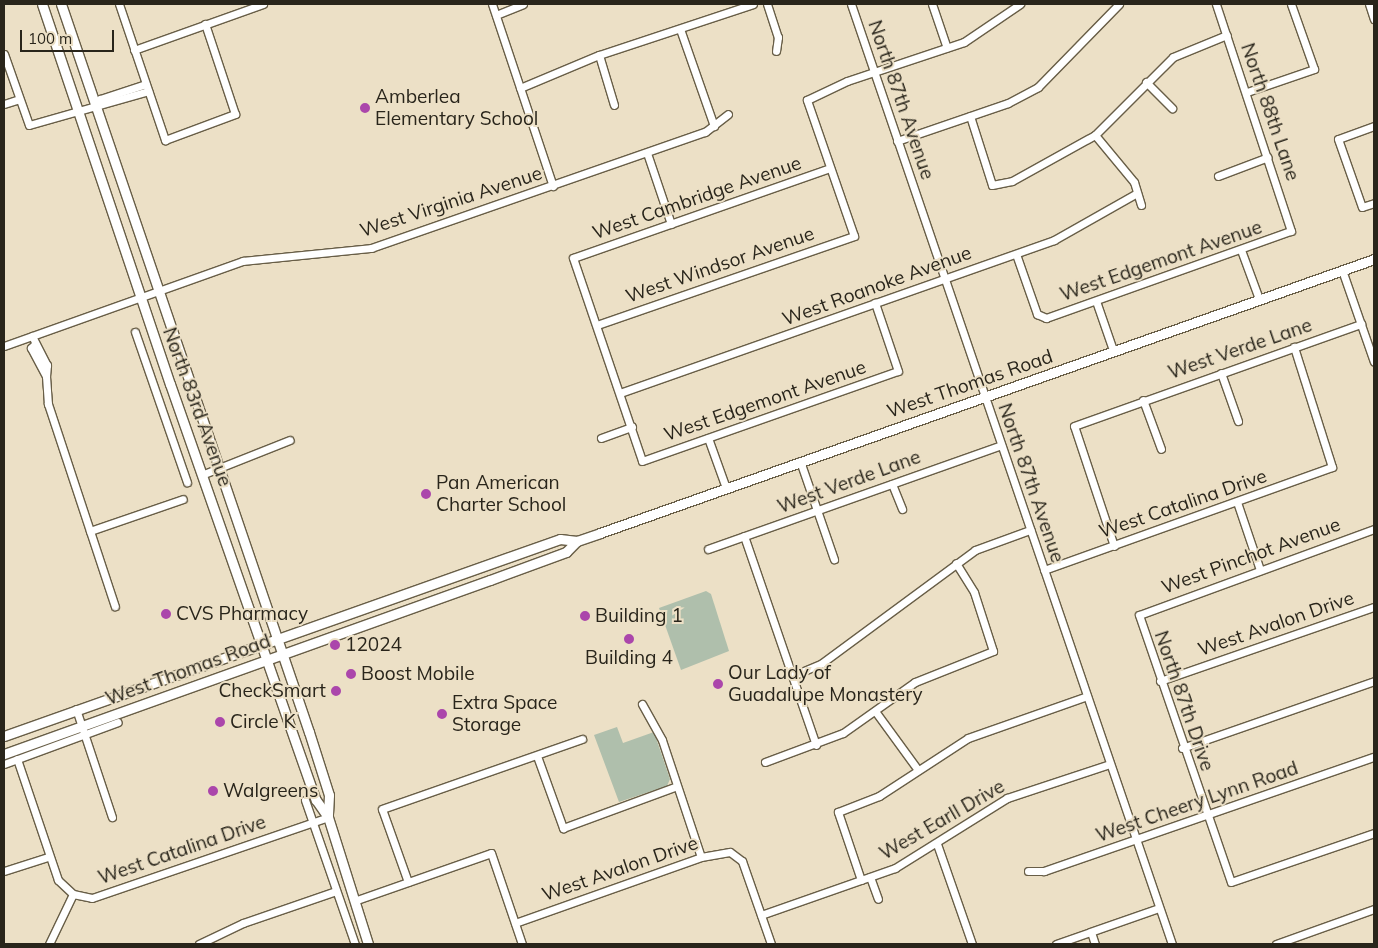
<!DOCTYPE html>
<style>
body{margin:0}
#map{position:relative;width:1378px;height:948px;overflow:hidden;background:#ece0c6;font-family:Mulish,sans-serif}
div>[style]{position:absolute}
.green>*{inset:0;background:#afbfac}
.roads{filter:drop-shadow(1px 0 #685e47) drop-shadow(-1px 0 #685e47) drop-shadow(0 1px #685e47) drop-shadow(0 -1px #685e47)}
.minor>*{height:7px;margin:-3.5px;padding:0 3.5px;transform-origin:3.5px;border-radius:3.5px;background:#fff}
.major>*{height:9px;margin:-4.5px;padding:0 4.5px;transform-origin:4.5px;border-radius:4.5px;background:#fff}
.dots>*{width:14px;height:14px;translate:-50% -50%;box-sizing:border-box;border:2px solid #ece0c6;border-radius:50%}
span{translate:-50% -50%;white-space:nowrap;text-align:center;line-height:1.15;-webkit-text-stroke:4px #ece0c6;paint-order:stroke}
.poi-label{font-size:19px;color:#29251b}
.left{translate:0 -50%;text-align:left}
.right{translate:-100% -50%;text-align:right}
.street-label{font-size:19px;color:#29251b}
.frame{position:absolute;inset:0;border:5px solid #29251b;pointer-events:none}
.scale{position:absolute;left:20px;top:30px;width:94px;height:22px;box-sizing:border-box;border:2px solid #29251b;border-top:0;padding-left:6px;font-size:15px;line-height:18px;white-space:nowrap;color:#29251b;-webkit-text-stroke:4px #ece0c6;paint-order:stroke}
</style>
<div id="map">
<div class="green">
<i style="clip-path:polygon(706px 591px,711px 594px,729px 651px,681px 670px,659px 608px)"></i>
<i style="clip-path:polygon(617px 727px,623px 743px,654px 732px,670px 779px,667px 786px,619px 802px,594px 735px)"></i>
</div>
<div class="roads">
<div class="minor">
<i style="left:119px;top:4px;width:144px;rotate:71.3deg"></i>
<i style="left:165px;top:140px;width:75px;rotate:-20.4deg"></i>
<i style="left:235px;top:114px;width:95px;rotate:-108.4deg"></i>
<i style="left:492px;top:4px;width:192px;rotate:71.5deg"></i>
<i style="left:767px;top:4px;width:35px;rotate:72deg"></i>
<i style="left:778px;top:37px;width:14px;rotate:98deg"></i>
<i style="left:851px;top:4px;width:993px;rotate:71.15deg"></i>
<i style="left:932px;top:4px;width:46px;rotate:71.2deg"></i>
<i style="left:1369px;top:4px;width:16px;rotate:72deg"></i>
<i style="left:496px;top:15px;width:29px;rotate:-22deg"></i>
<i style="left:680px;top:29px;width:103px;rotate:70.7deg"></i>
<i style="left:134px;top:50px;width:137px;rotate:-19.6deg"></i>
<i style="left:4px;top:54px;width:75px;rotate:70.6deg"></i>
<i style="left:29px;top:125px;width:124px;rotate:-15.9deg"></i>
<i style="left:599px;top:55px;width:52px;rotate:73.3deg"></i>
<i style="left:1146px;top:82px;width:37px;rotate:45deg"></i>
<i style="left:520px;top:88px;width:86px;rotate:-22.7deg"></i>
<i style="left:599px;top:55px;width:162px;rotate:-18.3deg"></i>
<i style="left:1247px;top:92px;width:71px;rotate:-18.9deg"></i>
<i style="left:1314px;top:69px;width:69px;rotate:-109.5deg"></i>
<i style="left:4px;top:104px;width:16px;rotate:-18deg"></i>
<i style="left:95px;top:105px;width:8px;rotate:-50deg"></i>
<i style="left:100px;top:99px;width:48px;rotate:-18.1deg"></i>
<i style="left:970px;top:116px;width:72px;rotate:72.3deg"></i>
<i style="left:992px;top:185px;width:20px;rotate:-11deg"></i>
<i style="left:1012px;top:181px;width:95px;rotate:-29deg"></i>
<i style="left:1095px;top:135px;width:110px;rotate:-45deg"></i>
<i style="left:1173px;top:57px;width:58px;rotate:-22.2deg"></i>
<i style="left:1374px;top:126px;width:38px;rotate:160deg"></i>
<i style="left:1338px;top:139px;width:72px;rotate:70.6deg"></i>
<i style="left:1362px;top:207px;width:13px;rotate:-18deg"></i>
<i style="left:1095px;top:135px;width:61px;rotate:50.3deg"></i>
<i style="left:1134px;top:182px;width:24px;rotate:73deg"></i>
<i style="left:897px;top:141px;width:117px;rotate:-18.9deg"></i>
<i style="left:1008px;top:103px;width:34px;rotate:-28deg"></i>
<i style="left:1038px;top:87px;width:116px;rotate:-45.7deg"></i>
<i style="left:647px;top:153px;width:75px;rotate:71.3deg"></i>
<i style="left:830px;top:168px;width:272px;rotate:160.7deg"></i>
<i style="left:573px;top:258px;width:214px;rotate:71.2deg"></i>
<i style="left:642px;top:461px;width:271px;rotate:-19.4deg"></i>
<i style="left:898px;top:371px;width:72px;rotate:-108.7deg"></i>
<i style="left:1218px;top:176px;width:53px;rotate:-20.8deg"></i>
<i style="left:1241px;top:250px;width:52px;rotate:69.8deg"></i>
<i style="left:1016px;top:254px;width:64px;rotate:70.7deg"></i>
<i style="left:1037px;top:314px;width:10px;rotate:24deg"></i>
<i style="left:1046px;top:318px;width:260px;rotate:-19.6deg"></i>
<i style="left:1291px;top:231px;width:239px;rotate:-108.3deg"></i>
<i style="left:1342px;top:270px;width:97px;rotate:70.8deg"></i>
<i style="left:1096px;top:301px;width:52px;rotate:70.9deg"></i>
<i style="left:597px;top:325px;width:272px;rotate:-19.1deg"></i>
<i style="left:854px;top:236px;width:144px;rotate:-109.1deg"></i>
<i style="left:807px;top:100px;width:44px;rotate:-25.4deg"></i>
<i style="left:847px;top:81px;width:123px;rotate:-18.4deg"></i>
<i style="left:964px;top:42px;width:68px;rotate:-34.2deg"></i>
<i style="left:135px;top:332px;width:159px;rotate:70.9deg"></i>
<i style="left:32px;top:336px;width:33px;rotate:63deg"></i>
<i style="left:47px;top:365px;width:11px;rotate:95deg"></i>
<i style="left:46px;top:376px;width:32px;rotate:-118deg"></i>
<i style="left:31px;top:348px;width:6px;rotate:-45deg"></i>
<i style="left:4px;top:346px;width:254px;rotate:-19.6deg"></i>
<i style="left:243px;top:261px;width:129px;rotate:-5.8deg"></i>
<i style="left:371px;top:248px;width:354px;rotate:-19.2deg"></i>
<i style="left:705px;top:132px;width:29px;rotate:-38deg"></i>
<i style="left:1221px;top:373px;width:51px;rotate:70.5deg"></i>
<i style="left:46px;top:376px;width:28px;rotate:86deg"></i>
<i style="left:48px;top:404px;width:213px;rotate:71.7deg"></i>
<i style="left:620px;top:393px;width:460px;rotate:-19.4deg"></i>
<i style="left:1054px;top:240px;width:95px;rotate:-29.5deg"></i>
<i style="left:1143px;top:400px;width:52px;rotate:69.8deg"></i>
<i style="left:601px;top:438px;width:33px;rotate:-20deg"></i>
<i style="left:708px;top:438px;width:53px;rotate:70.2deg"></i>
<i style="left:800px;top:461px;width:104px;rotate:70.9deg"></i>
<i style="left:204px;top:474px;width:92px;rotate:-21.6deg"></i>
<i style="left:892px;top:484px;width:27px;rotate:68deg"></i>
<i style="left:1237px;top:502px;width:72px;rotate:71.3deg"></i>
<i style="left:1374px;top:529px;width:250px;rotate:159.9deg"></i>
<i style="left:1139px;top:615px;width:282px;rotate:71deg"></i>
<i style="left:1231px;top:882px;width:151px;rotate:-18.9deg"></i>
<i style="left:90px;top:531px;width:98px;rotate:-19deg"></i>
<i style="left:744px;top:536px;width:221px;rotate:71deg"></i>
<i style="left:1114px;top:546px;width:126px;rotate:-108.4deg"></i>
<i style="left:1074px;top:426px;width:305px;rotate:-19.6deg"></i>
<i style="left:708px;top:549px;width:311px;rotate:-19.5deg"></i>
<i style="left:1044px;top:570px;width:306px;rotate:-19.7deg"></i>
<i style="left:1332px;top:467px;width:126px;rotate:-107.6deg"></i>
<i style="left:792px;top:676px;width:33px;rotate:-23deg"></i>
<i style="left:822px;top:663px;width:190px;rotate:-36.4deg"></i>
<i style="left:975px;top:550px;width:59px;rotate:-20deg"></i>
<i style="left:1160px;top:681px;width:226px;rotate:-19.1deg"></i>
<i style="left:642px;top:704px;width:41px;rotate:60.9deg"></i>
<i style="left:662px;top:740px;width:123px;rotate:71.6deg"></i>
<i style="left:76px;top:709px;width:114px;rotate:71.6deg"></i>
<i style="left:875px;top:711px;width:73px;rotate:53.9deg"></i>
<i style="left:1182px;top:748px;width:203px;rotate:-19.2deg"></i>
<i style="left:537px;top:756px;width:77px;rotate:70.1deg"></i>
<i style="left:563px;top:828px;width:121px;rotate:-20.2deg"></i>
<i style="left:17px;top:759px;width:128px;rotate:71.3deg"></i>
<i style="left:58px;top:880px;width:21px;rotate:43deg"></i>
<i style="left:73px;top:894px;width:19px;rotate:12deg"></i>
<i style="left:92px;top:898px;width:250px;rotate:-18.9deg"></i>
<i style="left:765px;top:762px;width:83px;rotate:-20.4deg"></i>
<i style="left:843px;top:733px;width:88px;rotate:-35.3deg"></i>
<i style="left:915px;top:682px;width:84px;rotate:-21.7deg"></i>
<i style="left:993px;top:651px;width:62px;rotate:-107.9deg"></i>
<i style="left:974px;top:592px;width:34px;rotate:-122deg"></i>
<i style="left:4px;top:764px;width:121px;rotate:-20.2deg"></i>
<i style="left:305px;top:800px;width:152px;rotate:70.9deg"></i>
<i style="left:937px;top:844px;width:106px;rotate:70.7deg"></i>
<i style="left:4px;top:871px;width:46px;rotate:-17.7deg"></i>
<i style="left:1028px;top:871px;width:16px"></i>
<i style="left:1044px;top:871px;width:349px;rotate:-19.1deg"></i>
<i style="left:870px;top:877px;width:23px;rotate:70deg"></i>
<i style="left:861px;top:880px;width:72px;rotate:-108.7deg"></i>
<i style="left:838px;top:812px;width:44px;rotate:-21.3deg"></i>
<i style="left:879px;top:796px;width:106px;rotate:-33.1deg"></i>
<i style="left:968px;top:738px;width:126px;rotate:-19.4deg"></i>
<i style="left:408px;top:882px;width:77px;rotate:-109.6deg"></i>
<i style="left:382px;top:809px;width:212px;rotate:-19.3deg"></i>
<i style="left:354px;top:901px;width:145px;rotate:-19.3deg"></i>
<i style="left:491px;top:853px;width:96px;rotate:71.2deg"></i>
<i style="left:761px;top:915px;width:142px;rotate:-19.3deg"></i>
<i style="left:895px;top:868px;width:132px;rotate:-32deg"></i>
<i style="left:1007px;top:798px;width:108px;rotate:-18.3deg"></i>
<i style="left:515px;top:923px;width:197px;rotate:-19.5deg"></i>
<i style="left:701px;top:857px;width:29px;rotate:-10deg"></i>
<i style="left:730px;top:852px;width:15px;rotate:37deg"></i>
<i style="left:742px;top:861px;width:88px;rotate:70.7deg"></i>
<i style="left:1091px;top:932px;width:13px;rotate:72deg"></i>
<i style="left:49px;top:944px;width:55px;rotate:-64.4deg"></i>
<i style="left:199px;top:944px;width:49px;rotate:-25.5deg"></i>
<i style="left:243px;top:923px;width:98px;rotate:-19deg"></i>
<i style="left:1056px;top:944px;width:109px;rotate:-19.3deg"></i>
<i style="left:1276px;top:944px;width:104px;rotate:-19.7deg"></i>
</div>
<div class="major">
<i style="left:42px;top:4px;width:401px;rotate:71.4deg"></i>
<i style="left:170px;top:384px;width:441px;rotate:70.7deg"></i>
<i style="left:316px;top:800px;width:21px;rotate:55deg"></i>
<i style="left:328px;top:817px;width:133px;rotate:72.5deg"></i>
<i style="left:61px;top:4px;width:769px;rotate:71.19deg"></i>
<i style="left:309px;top:732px;width:66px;rotate:72.4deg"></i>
<i style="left:329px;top:795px;width:22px;rotate:93deg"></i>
<i style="left:4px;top:736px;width:590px;rotate:-19.51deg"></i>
<i style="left:560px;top:539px;width:17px;rotate:7deg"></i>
<i style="left:577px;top:541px;width:24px;rotate:-19deg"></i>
<i style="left:600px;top:533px;width:821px;rotate:-19.49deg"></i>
<i style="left:4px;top:754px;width:516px;rotate:-19.7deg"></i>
<i style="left:490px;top:580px;width:81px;rotate:-20.2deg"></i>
<i style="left:566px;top:552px;width:16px;rotate:-45deg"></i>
</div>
</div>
<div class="dots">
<i style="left:365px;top:108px;background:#ab46ab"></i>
<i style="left:426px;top:494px;background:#ab46ab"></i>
<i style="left:166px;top:614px;background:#ab46ab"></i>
<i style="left:585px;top:616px;background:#ab46ab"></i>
<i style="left:629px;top:639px;background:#ab46ab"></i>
<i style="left:335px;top:645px;background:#ab46ab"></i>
<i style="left:351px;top:674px;background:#ab46ab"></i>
<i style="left:718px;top:684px;background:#ab46ab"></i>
<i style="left:336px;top:691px;background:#ab46ab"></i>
<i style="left:442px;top:714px;background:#ab46ab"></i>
<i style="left:220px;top:722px;background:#ab46ab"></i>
<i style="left:213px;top:791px;background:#ab46ab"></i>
</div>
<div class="poi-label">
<span class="left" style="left:375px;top:108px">Amberlea<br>Elementary School</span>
<span class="left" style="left:436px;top:494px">Pan American<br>Charter School</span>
<span class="left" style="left:176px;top:614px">CVS Pharmacy</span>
<span class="left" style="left:595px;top:616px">Building 1</span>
<span class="left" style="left:345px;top:645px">12024</span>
<span style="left:629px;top:658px">Building 4</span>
<span class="left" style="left:728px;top:684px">Our Lady of<br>Guadalupe Monastery</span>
<span class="left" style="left:361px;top:674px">Boost Mobile</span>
<span class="right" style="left:326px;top:691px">CheckSmart</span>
<span class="left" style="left:452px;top:714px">Extra Space<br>Storage</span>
<span class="left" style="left:230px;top:722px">Circle K</span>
<span class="left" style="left:223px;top:791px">Walgreens</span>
</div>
<div class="street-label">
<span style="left:901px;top:100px;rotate:71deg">North 87th Avenue</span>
<span style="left:1270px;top:112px;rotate:71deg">North 88th Lane</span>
<span style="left:697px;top:198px;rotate:-19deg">West Cambridge Avenue</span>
<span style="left:451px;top:202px;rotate:-18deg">West Virginia Avenue</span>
<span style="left:1161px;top:261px;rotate:-19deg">West Edgemont Avenue</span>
<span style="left:720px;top:265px;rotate:-19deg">West Windsor Avenue</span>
<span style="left:877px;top:286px;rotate:-20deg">West Roanoke Avenue</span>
<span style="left:1240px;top:349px;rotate:-19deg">West Verde Lane</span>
<span style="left:970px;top:384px;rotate:-19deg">West Thomas Road</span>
<span style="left:765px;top:401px;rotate:-19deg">West Edgemont Avenue</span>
<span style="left:197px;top:407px;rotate:70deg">North 83rd Avenue</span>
<span style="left:849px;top:482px;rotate:-20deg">West Verde Lane</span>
<span style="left:1031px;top:483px;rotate:71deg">North 87th Avenue</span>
<span style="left:1183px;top:504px;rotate:-19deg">West Catalina Drive</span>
<span style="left:1251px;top:556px;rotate:-20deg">West Pinchot Avenue</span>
<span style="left:1276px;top:624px;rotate:-19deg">West Avalon Drive</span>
<span style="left:188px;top:670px;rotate:-20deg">West Thomas Road</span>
<span style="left:1184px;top:701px;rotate:71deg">North 87th Drive</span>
<span style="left:1197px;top:802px;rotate:-19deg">West Cheery Lynn Road</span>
<span style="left:942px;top:820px;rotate:-30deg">West Earll Drive</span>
<span style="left:182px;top:850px;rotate:-19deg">West Catalina Drive</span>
<span style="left:620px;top:869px;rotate:-19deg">West Avalon Drive</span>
</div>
<div class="frame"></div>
<div class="scale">100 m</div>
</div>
